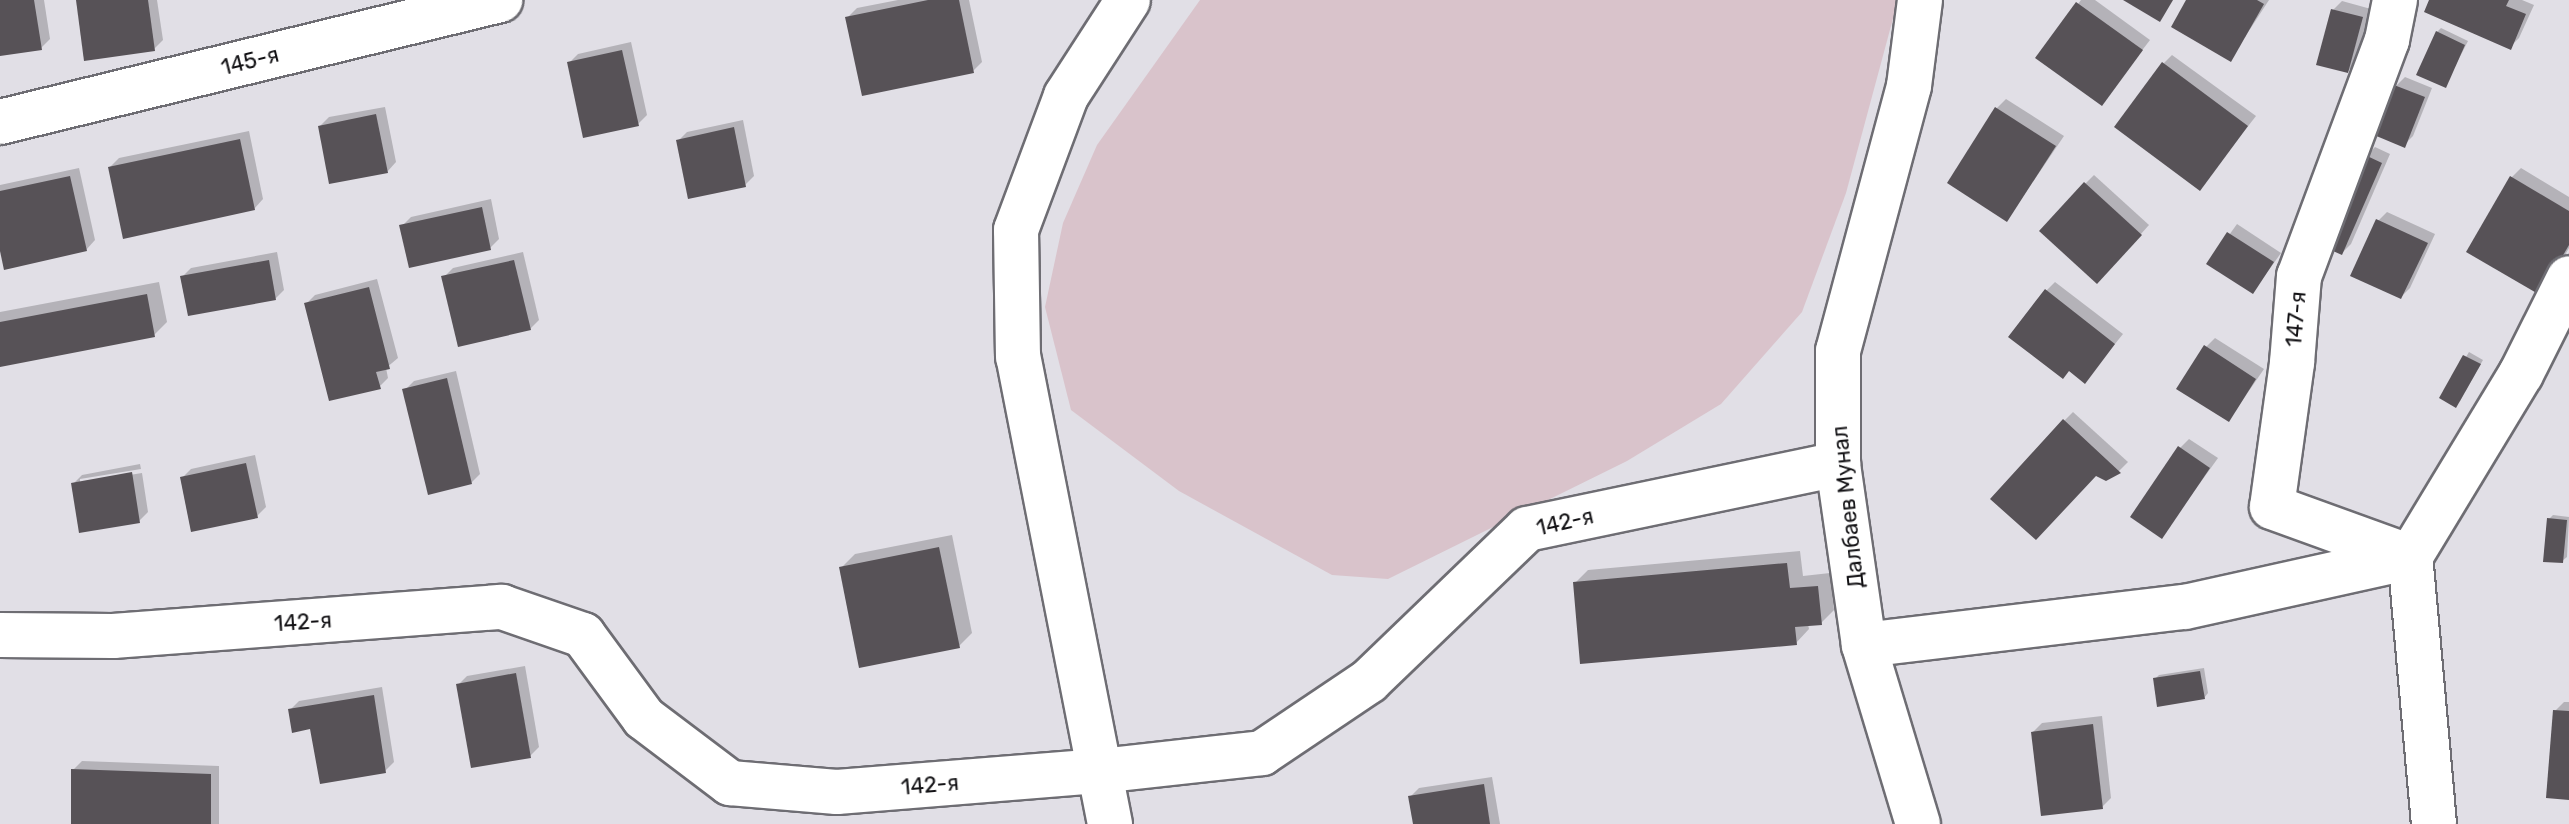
<!DOCTYPE html>
<meta charset="utf-8">
<style>
body{margin:0}
#map{position:relative;width:2569px;height:824px;overflow:hidden;background:#e1dfe6;font-family:Rubik,sans-serif}
div>[style]{position:absolute}
.green>*{inset:0;background:#d9c3cb}
.shadow>*{inset:0;background:#0003}
.building>*{inset:0;background:#575257}
.roads{filter:drop-shadow(2px 0 #6e6d73) drop-shadow(-2px 0 #6e6d73) drop-shadow(0 2px #6e6d73) drop-shadow(0 -2px #6e6d73)}
.street>*{height:44px;margin:-22px;padding:0 22px;transform-origin:22px;border-radius:22px;background:#fff}
span{translate:-50% -50%;white-space:nowrap;text-align:center;line-height:1.15;-webkit-text-stroke:8px #fff;paint-order:stroke}
.street-label{font-size:22px;color:#131215}
</style>
<div id="map">
<div class="green">
<i style="clip-path:polygon(1200px 0,1898px 0,1846px 193px,1802px 312px,1721px 404px,1627px 461px,1388px 579px,1332px 575px,1179px 491px,1071px 410px,1045px 307px,1063px 223px,1097px 145px)"></i>
</div>
<div class="shadow">
<i style="clip-path:polygon(0 0,44px 0,50px 39px,41px 48px,0 54px)"></i>
<i style="clip-path:polygon(78px 0,157px 0,163px 40px,154px 49px)"></i>
<i style="clip-path:polygon(898px 0,969px 0,982px 62px,973px 71px,848px 17px,857px 8px)"></i>
<i style="clip-path:polygon(2081px 0,2095px 0,2150px 40px,2101px 104px,2038px 58px)"></i>
<i style="clip-path:polygon(2189px 0,2269px 0,2230px 60px)"></i>
<i style="clip-path:polygon(2431px 0,2522px 0,2534px 5px,2519px 38px,2510px 47px)"></i>
<i style="clip-path:polygon(2342px 1px,2371px 9px,2357px 62px,2348px 71px,2333px 10px)"></i>
<i style="clip-path:polygon(2441px 28px,2468px 41px,2445px 86px,2437px 32px)"></i>
<i style="clip-path:polygon(631px 42px,647px 115px,638px 124px,569px 63px,578px 54px)"></i>
<i style="clip-path:polygon(2172px 55px,2256px 116px,2200px 188px,2164px 63px)"></i>
<i style="clip-path:polygon(2405px 77px,2432px 88px,2413px 136px,2404px 145px,2396px 86px)"></i>
<i style="clip-path:polygon(2006px 99px,2064px 136px,2007px 220px,1997px 108px)"></i>
<i style="clip-path:polygon(385px 107px,396px 162px,387px 172px,320px 126px,329px 117px)"></i>
<i style="clip-path:polygon(743px 120px,754px 176px,745px 185px,678px 141px,687px 132px)"></i>
<i style="clip-path:polygon(249px 131px,263px 199px,254px 209px,110px 167px,119px 158px)"></i>
<i style="clip-path:polygon(2375px 147px,2390px 154px,2351px 244px,2342px 253px,2366px 156px)"></i>
<i style="clip-path:polygon(79px 168px,95px 240px,86px 250px,0 242px,0 185px)"></i>
<i style="clip-path:polygon(2521px 168px,2569px 197px,2569px 248px,2548px 284px,2469px 251px,2512px 177px)"></i>
<i style="clip-path:polygon(2094px 175px,2149px 225px,2106px 273px,2085px 184px)"></i>
<i style="clip-path:polygon(491px 199px,499px 239px,490px 248px,402px 226px,411px 217px)"></i>
<i style="clip-path:polygon(2387px 212px,2435px 234px,2410px 288px,2401px 297px,2378px 221px)"></i>
<i style="clip-path:polygon(2237px 224px,2281px 253px,2253px 292px,2209px 263px)"></i>
<i style="clip-path:polygon(277px 252px,284px 290px,275px 299px,182px 277px,191px 268px)"></i>
<i style="clip-path:polygon(523px 252px,539px 320px,530px 329px,444px 277px,453px 268px)"></i>
<i style="clip-path:polygon(377px 279px,398px 358px,386px 368px,388px 378px,379px 387px,306px 304px,315px 295px)"></i>
<i style="clip-path:polygon(159px 282px,167px 322px,154px 335px,0 365px,0 312px)"></i>
<i style="clip-path:polygon(2055px 282px,2123px 334px,2085px 381px,2046px 291px)"></i>
<i style="clip-path:polygon(2215px 338px,2264px 369px,2229px 420px,2206px 347px)"></i>
<i style="clip-path:polygon(2469px 352px,2483px 360px,2460px 401px,2442px 397px)"></i>
<i style="clip-path:polygon(456px 371px,480px 474px,471px 483px,405px 390px,414px 381px)"></i>
<i style="clip-path:polygon(2073px 412px,2128px 462px,2119px 471px,2106px 479px,2064px 421px)"></i>
<i style="clip-path:polygon(2189px 439px,2218px 458px,2162px 536px,2180px 448px)"></i>
<i style="clip-path:polygon(255px 455px,266px 507px,257px 516px,182px 478px,191px 469px)"></i>
<i style="clip-path:polygon(140px 464px,141px 469px,80px 479px,80px 483px,142px 473px,148px 512px,139px 521px,73px 484px,82px 475px)"></i>
<i style="clip-path:polygon(2553px 515px,2569px 517px,2567px 557px,2562px 561px,2549px 519px)"></i>
<i style="clip-path:polygon(952px 535px,972px 633px,959px 646px,842px 567px,855px 554px)"></i>
<i style="clip-path:polygon(1800px 551px,1803px 576px,1830px 573px,1834px 610px,1821px 623px,1808px 624px,1809px 629px,1796px 643px,1575px 583px,1588px 570px)"></i>
<i style="clip-path:polygon(525px 666px,539px 747px,530px 756px,458px 685px,467px 676px)"></i>
<i style="clip-path:polygon(2204px 668px,2208px 693px,2204px 698px,2155px 679px,2159px 675px)"></i>
<i style="clip-path:polygon(382px 687px,394px 762px,385px 771px,290px 710px,299px 701px)"></i>
<i style="clip-path:polygon(2564px 702px,2569px 702px,2569px 798px,2555px 711px)"></i>
<i style="clip-path:polygon(2102px 716px,2111px 798px,2102px 807px,2033px 732px,2042px 723px)"></i>
<i style="clip-path:polygon(82px 761px,219px 766px,219px 824px,73px 824px,73px 770px)"></i>
<i style="clip-path:polygon(1492px 777px,1500px 824px,1415px 824px,1410px 797px,1419px 788px)"></i>
</div>
<div class="building">
<i style="clip-path:polygon(0 0,34px 0,42px 50px,0 56px)"></i>
<i style="clip-path:polygon(76px 0,148px 0,155px 51px,84px 61px)"></i>
<i style="clip-path:polygon(928px 0,959px 0,974px 73px,862px 96px,845px 17px)"></i>
<i style="clip-path:polygon(2123px 0,2173px 0,2160px 22px)"></i>
<i style="clip-path:polygon(2186px 0,2257px 0,2264px 4px,2231px 62px,2171px 27px)"></i>
<i style="clip-path:polygon(2429px 0,2509px 0,2506px 6px,2526px 14px,2511px 50px,2424px 12px)"></i>
<i style="clip-path:polygon(2076px 2px,2143px 50px,2102px 106px,2035px 58px)"></i>
<i style="clip-path:polygon(2331px 9px,2363px 17px,2348px 73px,2316px 65px)"></i>
<i style="clip-path:polygon(2436px 31px,2465px 45px,2446px 88px,2416px 75px)"></i>
<i style="clip-path:polygon(622px 50px,639px 126px,583px 138px,567px 62px)"></i>
<i style="clip-path:polygon(2162px 62px,2248px 126px,2200px 191px,2114px 127px)"></i>
<i style="clip-path:polygon(2394px 85px,2425px 97px,2405px 148px,2374px 135px)"></i>
<i style="clip-path:polygon(1995px 107px,2056px 146px,2007px 222px,1947px 183px)"></i>
<i style="clip-path:polygon(376px 114px,388px 173px,329px 184px,318px 126px)"></i>
<i style="clip-path:polygon(734px 127px,746px 187px,688px 199px,676px 140px)"></i>
<i style="clip-path:polygon(240px 139px,255px 210px,123px 239px,108px 167px)"></i>
<i style="clip-path:polygon(2365px 155px,2382px 163px,2342px 255px,2324px 247px)"></i>
<i style="clip-path:polygon(70px 176px,87px 251px,4px 270px,0 251px,0 191px)"></i>
<i style="clip-path:polygon(2510px 176px,2569px 211px,2569px 245px,2540px 295px,2466px 252px)"></i>
<i style="clip-path:polygon(2084px 182px,2142px 235px,2097px 284px,2039px 231px)"></i>
<i style="clip-path:polygon(482px 207px,491px 250px,409px 268px,399px 225px)"></i>
<i style="clip-path:polygon(2376px 219px,2428px 243px,2401px 299px,2350px 276px)"></i>
<i style="clip-path:polygon(2227px 232px,2274px 262px,2253px 294px,2206px 264px)"></i>
<i style="clip-path:polygon(269px 260px,276px 300px,188px 316px,180px 276px)"></i>
<i style="clip-path:polygon(514px 260px,531px 330px,458px 347px,441px 276px)"></i>
<i style="clip-path:polygon(369px 287px,390px 369px,376px 372px,381px 389px,329px 401px,304px 303px)"></i>
<i style="clip-path:polygon(2045px 289px,2115px 344px,2085px 384px,2069px 371px,2063px 379px,2008px 337px)"></i>
<i style="clip-path:polygon(147px 294px,155px 337px,0 367px,0 322px)"></i>
<i style="clip-path:polygon(2204px 345px,2256px 379px,2229px 422px,2176px 389px)"></i>
<i style="clip-path:polygon(2463px 355px,2481px 364px,2456px 408px,2439px 398px)"></i>
<i style="clip-path:polygon(447px 378px,472px 484px,428px 495px,402px 389px)"></i>
<i style="clip-path:polygon(2063px 419px,2121px 473px,2106px 481px,2096px 476px,2036px 540px,1990px 499px)"></i>
<i style="clip-path:polygon(2178px 446px,2210px 468px,2162px 539px,2130px 517px)"></i>
<i style="clip-path:polygon(246px 463px,258px 518px,191px 532px,180px 477px)"></i>
<i style="clip-path:polygon(132px 472px,140px 523px,79px 533px,71px 483px)"></i>
<i style="clip-path:polygon(2547px 518px,2567px 520px,2563px 563px,2543px 562px)"></i>
<i style="clip-path:polygon(939px 547px,960px 648px,859px 668px,839px 567px)"></i>
<i style="clip-path:polygon(1787px 563px,1790px 588px,1818px 586px,1822px 625px,1795px 627px,1797px 645px,1580px 664px,1573px 582px)"></i>
<i style="clip-path:polygon(2200px 671px,2205px 699px,2157px 707px,2153px 678px)"></i>
<i style="clip-path:polygon(516px 673px,531px 758px,471px 768px,456px 684px)"></i>
<i style="clip-path:polygon(374px 695px,386px 773px,320px 784px,310px 729px,292px 733px,288px 709px)"></i>
<i style="clip-path:polygon(2553px 710px,2569px 711px,2569px 800px,2546px 798px)"></i>
<i style="clip-path:polygon(2093px 724px,2103px 809px,2041px 816px,2031px 732px)"></i>
<i style="clip-path:polygon(71px 769px,211px 774px,211px 824px,71px 824px)"></i>
<i style="clip-path:polygon(1484px 784px,1490px 824px,1413px 824px,1408px 796px)"></i>
</div>
<div class="roads">
<div class="street">
<i style="left:2395px;top:0;width:41px;rotate:101.3deg"></i>
<i style="left:2387px;top:40px;width:252px;rotate:110.4deg"></i>
<i style="left:2299px;top:276px;width:87px;rotate:94.6deg"></i>
<i style="left:2292px;top:363px;width:145px;rotate:97.9deg"></i>
<i style="left:2272px;top:507px;width:147px;rotate:19.9deg"></i>
<i style="left:0;top:122px;width:515px;rotate:-13.71deg"></i>
<i style="left:0;top:635px;width:113px;rotate:0.5deg"></i>
<i style="left:113px;top:636px;width:390px;rotate:-4.3deg"></i>
<i style="left:502px;top:607px;width:86px;rotate:19.1deg"></i>
<i style="left:583px;top:635px;width:103px;rotate:53.7deg"></i>
<i style="left:644px;top:718px;width:108px;rotate:37.1deg"></i>
<i style="left:730px;top:783px;width:107px;rotate:4.8deg"></i>
<i style="left:837px;top:792px;width:264px;rotate:-4.6deg"></i>
<i style="left:1100px;top:771px;width:163px;rotate:-6.3deg"></i>
<i style="left:1262px;top:753px;width:129px;rotate:-33.9deg"></i>
<i style="left:1369px;top:681px;width:219px;rotate:-43.9deg"></i>
<i style="left:1527px;top:529px;width:318px;rotate:-11.8deg"></i>
<i style="left:1864px;top:645px;width:323px;rotate:-6.8deg"></i>
<i style="left:2185px;top:607px;width:230px;rotate:-12.5deg"></i>
<i style="left:1110px;top:824px;width:476px;rotate:-101.1deg"></i>
<i style="left:1018px;top:357px;width:127px;rotate:-90.9deg"></i>
<i style="left:1016px;top:230px;width:143px;rotate:-69.5deg"></i>
<i style="left:1066px;top:96px;width:114px;rotate:-57.1deg"></i>
<i style="left:1918px;top:824px;width:187px;rotate:-106.8deg"></i>
<i style="left:1864px;top:645px;width:183px;rotate:-98.2deg"></i>
<i style="left:1838px;top:464px;width:113px;rotate:-90deg"></i>
<i style="left:1838px;top:351px;width:274px;rotate:-75deg"></i>
<i style="left:1909px;top:86px;width:87px;rotate:-82.7deg"></i>
<i style="left:2434px;top:824px;width:268px;rotate:-95.1deg"></i>
<i style="left:2410px;top:557px;width:214px;rotate:-58.8deg"></i>
<i style="left:2521px;top:374px;width:107px;rotate:-63.4deg"></i>
</div>
</div>
<div class="street-label">
<span style="left:250px;top:61px;rotate:-14deg">145-я</span>
<span style="left:2296px;top:319px;rotate:-85deg">147-я</span>
<span style="left:1848px;top:507px;rotate:-96deg">Далбаев Мунал</span>
<span style="left:1565px;top:522px;rotate:-13deg">142-я</span>
<span style="left:303px;top:622px;rotate:-4deg">142-я</span>
<span style="left:930px;top:785px;rotate:-5deg">142-я</span>
</div>
</div>
